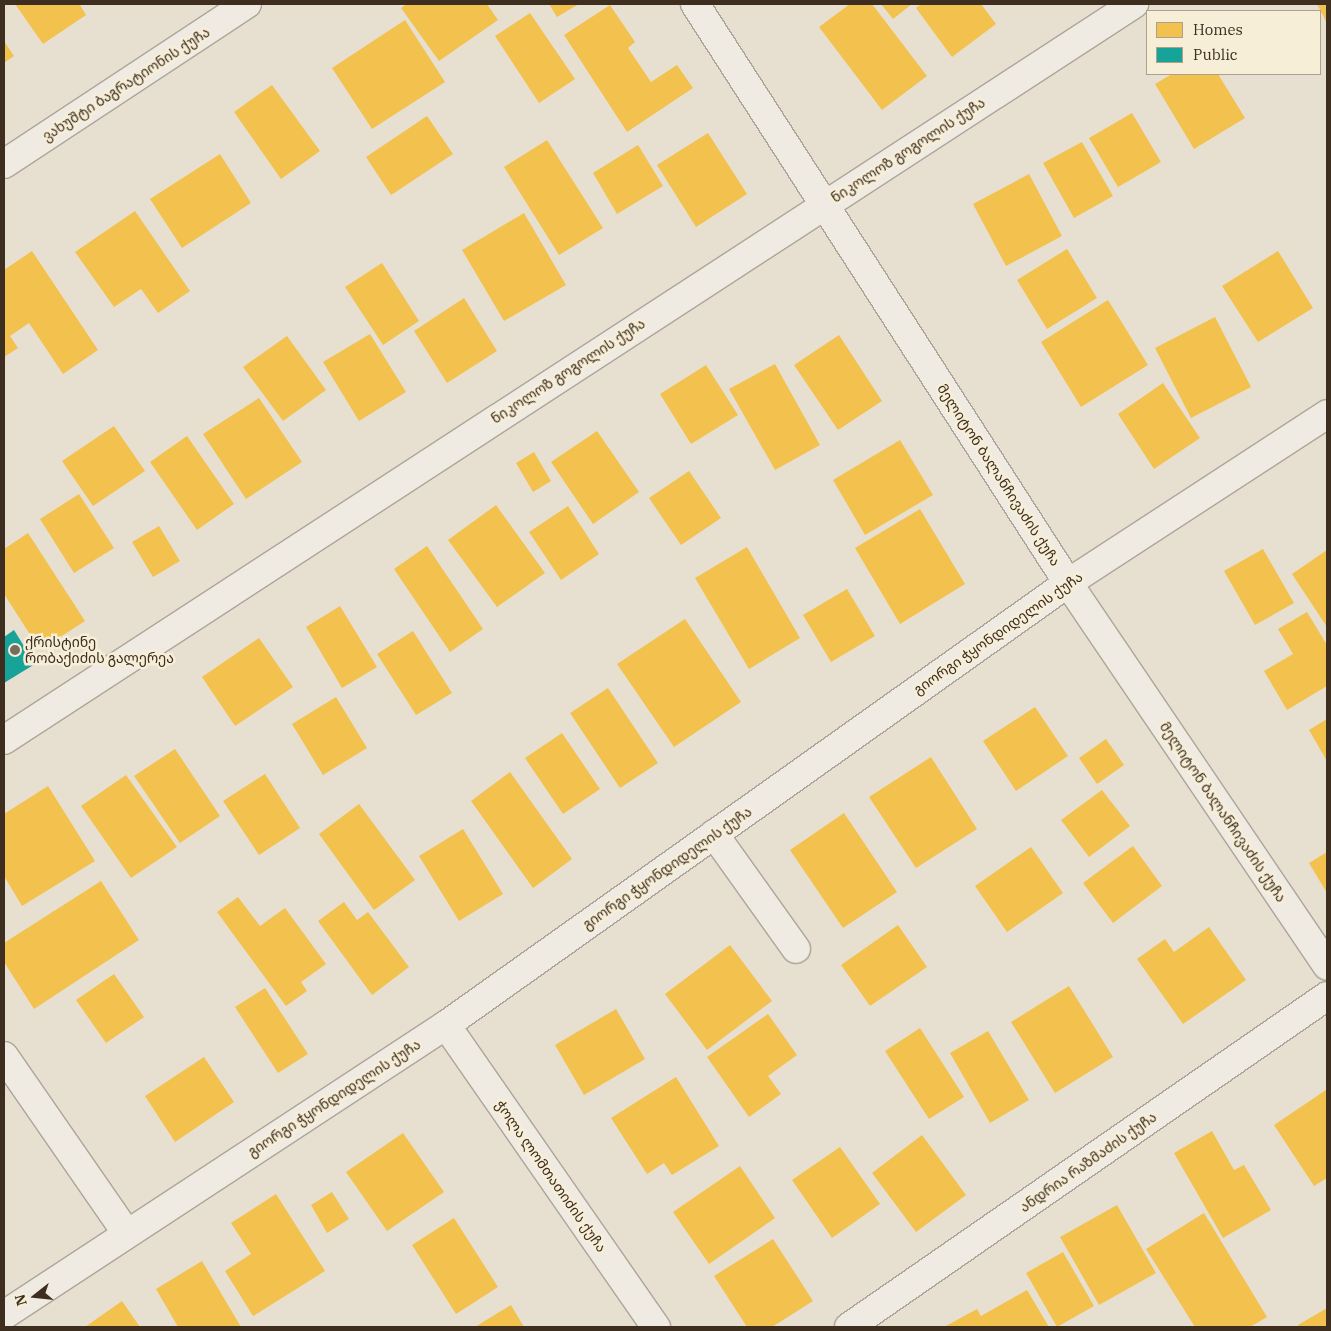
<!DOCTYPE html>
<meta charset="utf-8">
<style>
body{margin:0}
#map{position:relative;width:1331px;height:1331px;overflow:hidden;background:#e7e0d1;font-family:"IBM Plex Serif","Noto Sans Georgian",serif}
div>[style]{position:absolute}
.homes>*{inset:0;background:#f2c14e}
.public>*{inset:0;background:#17a398}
.roads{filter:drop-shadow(1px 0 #ada599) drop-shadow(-1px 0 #ada599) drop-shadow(0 1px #ada599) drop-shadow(0 -1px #ada599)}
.minor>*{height:28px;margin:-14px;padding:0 14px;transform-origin:14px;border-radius:14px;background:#efebe3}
.dots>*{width:14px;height:14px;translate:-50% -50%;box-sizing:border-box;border:2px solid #f7eed8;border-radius:50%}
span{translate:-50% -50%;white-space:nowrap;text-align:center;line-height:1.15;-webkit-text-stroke:5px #f7eed8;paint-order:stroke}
.street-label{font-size:14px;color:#3d2e20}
.poi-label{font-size:14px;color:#3d2e20}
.left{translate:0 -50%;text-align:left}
.frame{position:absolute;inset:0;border:5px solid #3d2e20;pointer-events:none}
.legend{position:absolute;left:1146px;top:10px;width:175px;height:65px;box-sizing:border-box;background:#f7eed8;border:1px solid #ada18e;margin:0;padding:6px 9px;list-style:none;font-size:15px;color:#3d2e20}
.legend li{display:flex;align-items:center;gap:10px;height:25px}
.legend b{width:25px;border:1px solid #ada18e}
.north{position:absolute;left:10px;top:1271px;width:50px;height:50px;-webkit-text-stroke:4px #f7eed8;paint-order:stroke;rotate:254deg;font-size:14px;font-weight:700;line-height:20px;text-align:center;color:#3d2e20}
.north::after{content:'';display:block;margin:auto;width:18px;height:22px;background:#3d2e20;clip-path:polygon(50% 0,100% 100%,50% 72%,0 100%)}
</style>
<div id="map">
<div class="homes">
<i style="clip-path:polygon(15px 4px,82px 4px,80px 5px,86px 15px,43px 44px)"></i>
<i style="clip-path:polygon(407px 4px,487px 4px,498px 20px,439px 61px,401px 8px)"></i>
<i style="clip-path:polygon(549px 4px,579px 4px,557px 17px)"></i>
<i style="clip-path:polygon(850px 4px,872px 4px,927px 76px,882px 110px,819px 27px)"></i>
<i style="clip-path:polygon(881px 4px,912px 4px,893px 19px)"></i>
<i style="clip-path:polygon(921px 4px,981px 4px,996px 24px,952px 57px,916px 8px)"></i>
<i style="clip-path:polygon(1317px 4px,1327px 4px,1327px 23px)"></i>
<i style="clip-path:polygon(610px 5px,635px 42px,628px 48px,651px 82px,677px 65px,693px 88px,627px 132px,564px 35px)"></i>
<i style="clip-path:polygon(530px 13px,575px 79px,539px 103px,495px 36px)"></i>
<i style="clip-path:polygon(405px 20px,445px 82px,372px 129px,332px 68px)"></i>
<i style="clip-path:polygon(4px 41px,14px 56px,4px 63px)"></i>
<i style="clip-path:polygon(1172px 74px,1218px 74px,1245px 118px,1194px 149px,1155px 84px)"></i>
<i style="clip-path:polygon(272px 85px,320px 151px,281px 179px,234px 112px)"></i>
<i style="clip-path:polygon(1132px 113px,1161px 162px,1118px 187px,1089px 138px)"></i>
<i style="clip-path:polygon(427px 116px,453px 154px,391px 195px,366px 157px)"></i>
<i style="clip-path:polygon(708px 133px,747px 194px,696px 227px,657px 165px)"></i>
<i style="clip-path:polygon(547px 140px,603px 228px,559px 255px,504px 167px)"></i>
<i style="clip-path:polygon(1082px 142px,1113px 196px,1074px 218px,1043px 163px)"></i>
<i style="clip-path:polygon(638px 145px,663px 186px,617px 214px,593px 173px)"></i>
<i style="clip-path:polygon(220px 154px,251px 203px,182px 248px,150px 199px)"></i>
<i style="clip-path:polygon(1029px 174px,1062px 236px,1006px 266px,973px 204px)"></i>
<i style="clip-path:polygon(135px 211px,190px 291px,158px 313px,141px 289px,114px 307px,75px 252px)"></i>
<i style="clip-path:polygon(524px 213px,566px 285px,504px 321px,462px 250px)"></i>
<i style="clip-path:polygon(1067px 249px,1097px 298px,1047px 329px,1017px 280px)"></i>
<i style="clip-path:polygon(32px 251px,98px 350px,63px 374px,29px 323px,10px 336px,18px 348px,4px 357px,4px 270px)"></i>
<i style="clip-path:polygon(1278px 251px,1313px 308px,1258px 342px,1222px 286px)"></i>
<i style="clip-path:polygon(382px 263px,419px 321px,383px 345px,345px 287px)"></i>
<i style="clip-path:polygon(464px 298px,497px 351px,447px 383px,414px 331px)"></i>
<i style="clip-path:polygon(1108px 300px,1148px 365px,1081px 407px,1041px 342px)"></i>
<i style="clip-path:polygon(1215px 317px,1251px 387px,1191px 418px,1155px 348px)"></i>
<i style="clip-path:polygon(370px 334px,406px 392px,359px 421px,323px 362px)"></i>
<i style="clip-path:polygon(839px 335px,882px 401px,838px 430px,794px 365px)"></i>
<i style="clip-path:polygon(287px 336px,326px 390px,283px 421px,243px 367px)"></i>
<i style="clip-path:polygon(775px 364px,820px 445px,775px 470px,729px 389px)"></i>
<i style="clip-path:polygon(706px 365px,738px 415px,691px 444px,660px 394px)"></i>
<i style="clip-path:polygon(1163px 383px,1200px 438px,1154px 469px,1118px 414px)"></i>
<i style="clip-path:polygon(259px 398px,302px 462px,246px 499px,203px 434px)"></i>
<i style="clip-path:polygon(114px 426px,145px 471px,93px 506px,62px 461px)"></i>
<i style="clip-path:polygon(597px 431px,639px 492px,593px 524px,551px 462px)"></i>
<i style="clip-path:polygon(187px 436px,234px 504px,197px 530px,150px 462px)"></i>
<i style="clip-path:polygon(900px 440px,933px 495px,865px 535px,833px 480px)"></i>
<i style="clip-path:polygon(534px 452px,551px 481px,533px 492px,516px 463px)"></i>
<i style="clip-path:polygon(689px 471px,721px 518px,681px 545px,649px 498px)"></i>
<i style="clip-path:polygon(79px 494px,114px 548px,74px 573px,40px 519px)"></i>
<i style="clip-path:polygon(496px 505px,545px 573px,497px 607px,448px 540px)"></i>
<i style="clip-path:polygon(568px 506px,599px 554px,561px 580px,529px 532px)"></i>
<i style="clip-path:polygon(920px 509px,965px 584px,900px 624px,855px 548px)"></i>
<i style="clip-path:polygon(159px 526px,180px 561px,153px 577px,132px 542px)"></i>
<i style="clip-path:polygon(28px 533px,85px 621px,40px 650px,4px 594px,4px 549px)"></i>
<i style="clip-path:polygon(427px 546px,483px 629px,450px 652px,394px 569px)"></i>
<i style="clip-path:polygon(747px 547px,800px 638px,749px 669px,695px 578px)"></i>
<i style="clip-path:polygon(1263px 549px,1294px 603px,1255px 625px,1224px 571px)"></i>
<i style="clip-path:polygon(1327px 550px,1327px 627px,1292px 574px)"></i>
<i style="clip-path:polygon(847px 589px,875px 636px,831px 662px,803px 615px)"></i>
<i style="clip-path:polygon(340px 606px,377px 667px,342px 688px,306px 627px)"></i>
<i style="clip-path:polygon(1307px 612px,1327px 645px,1327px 686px,1287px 710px,1264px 671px,1293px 654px,1278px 629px)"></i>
<i style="clip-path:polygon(685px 619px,741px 702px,674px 747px,617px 664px)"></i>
<i style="clip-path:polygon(413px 631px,452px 693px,416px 715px,377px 654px)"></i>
<i style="clip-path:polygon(259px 638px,293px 687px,235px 726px,202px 677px)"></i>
<i style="clip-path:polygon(608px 688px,658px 763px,620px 788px,570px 713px)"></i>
<i style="clip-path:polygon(336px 697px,367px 748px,323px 775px,292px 724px)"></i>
<i style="clip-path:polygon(1035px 707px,1068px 756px,1016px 791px,983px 741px)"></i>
<i style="clip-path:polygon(1327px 719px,1327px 761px,1309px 730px)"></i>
<i style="clip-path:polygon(562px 733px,600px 789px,563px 814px,525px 758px)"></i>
<i style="clip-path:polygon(1106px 739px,1124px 765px,1097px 784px,1079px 758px)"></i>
<i style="clip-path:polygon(175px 749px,220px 816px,180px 843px,134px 776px)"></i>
<i style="clip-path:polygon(931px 757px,977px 829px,916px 868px,869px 797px)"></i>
<i style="clip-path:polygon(510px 772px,572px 859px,533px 888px,471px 801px)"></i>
<i style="clip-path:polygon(265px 774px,300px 828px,259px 855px,223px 801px)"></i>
<i style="clip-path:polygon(126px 775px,177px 847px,131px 878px,81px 806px)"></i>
<i style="clip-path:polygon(48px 786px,95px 861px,22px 906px,4px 876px,4px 814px)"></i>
<i style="clip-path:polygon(1102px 790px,1130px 826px,1089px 857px,1061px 820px)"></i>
<i style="clip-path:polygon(359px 804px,415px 880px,374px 910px,319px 834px)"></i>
<i style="clip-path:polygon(844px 813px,897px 892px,843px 928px,790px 850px)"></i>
<i style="clip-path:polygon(463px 829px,503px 894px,459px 921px,419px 856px)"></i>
<i style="clip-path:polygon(1133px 846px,1162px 886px,1113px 923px,1083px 883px)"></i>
<i style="clip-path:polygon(1031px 847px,1063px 893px,1007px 932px,975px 886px)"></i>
<i style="clip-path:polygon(1327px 852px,1327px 893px,1309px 863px)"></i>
<i style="clip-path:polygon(101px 881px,139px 940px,34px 1009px,4px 962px,4px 943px)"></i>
<i style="clip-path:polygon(238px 897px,260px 926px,285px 908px,326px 964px,301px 982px,307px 991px,286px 1006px,217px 912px)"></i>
<i style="clip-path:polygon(344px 902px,357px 920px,368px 912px,409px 967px,372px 995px,318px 921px)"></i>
<i style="clip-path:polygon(898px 925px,927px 967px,870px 1006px,841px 965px)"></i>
<i style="clip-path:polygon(1209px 927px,1246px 980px,1183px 1024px,1137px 959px,1165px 939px,1174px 952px)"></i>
<i style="clip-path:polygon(730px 945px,772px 1001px,707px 1050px,665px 994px)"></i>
<i style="clip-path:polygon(114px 974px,144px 1017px,106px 1043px,76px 1000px)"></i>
<i style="clip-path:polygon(1069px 986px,1113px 1057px,1055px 1093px,1011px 1022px)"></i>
<i style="clip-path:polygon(265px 988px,308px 1054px,278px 1073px,235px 1007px)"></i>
<i style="clip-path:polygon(616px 1009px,645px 1059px,584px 1095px,555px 1045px)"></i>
<i style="clip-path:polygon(768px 1014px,797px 1055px,768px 1076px,781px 1094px,749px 1117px,707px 1057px)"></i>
<i style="clip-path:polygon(920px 1028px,964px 1097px,929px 1119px,885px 1051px)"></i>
<i style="clip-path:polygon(988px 1031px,1029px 1100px,990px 1123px,950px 1053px)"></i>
<i style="clip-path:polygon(204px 1057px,234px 1102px,175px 1142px,145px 1096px)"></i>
<i style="clip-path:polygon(676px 1077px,719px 1146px,672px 1175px,664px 1163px,647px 1174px,611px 1118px)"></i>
<i style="clip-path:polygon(1326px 1090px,1327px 1178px,1314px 1186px,1274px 1125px)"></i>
<i style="clip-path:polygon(1212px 1131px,1234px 1170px,1244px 1165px,1271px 1210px,1223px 1238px,1174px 1153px)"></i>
<i style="clip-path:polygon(403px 1133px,444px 1192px,387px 1231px,346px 1172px)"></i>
<i style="clip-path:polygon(922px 1135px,966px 1195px,916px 1232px,872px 1173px)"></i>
<i style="clip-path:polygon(840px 1147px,880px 1204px,832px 1238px,792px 1180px)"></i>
<i style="clip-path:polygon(740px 1166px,775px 1218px,709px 1264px,673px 1212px)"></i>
<i style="clip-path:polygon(332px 1192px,349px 1219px,327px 1233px,311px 1205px)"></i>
<i style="clip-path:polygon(276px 1194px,325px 1271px,253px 1316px,225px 1271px,251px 1254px,231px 1223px)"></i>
<i style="clip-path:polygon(1117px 1205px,1156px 1273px,1099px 1305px,1060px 1237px)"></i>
<i style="clip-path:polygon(1204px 1213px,1267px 1317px,1250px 1327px,1195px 1327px,1146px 1249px)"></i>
<i style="clip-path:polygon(454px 1218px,498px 1287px,456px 1314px,412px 1245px)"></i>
<i style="clip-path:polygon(773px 1239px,813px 1301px,772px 1327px,747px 1327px,714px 1276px)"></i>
<i style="clip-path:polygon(1063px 1252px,1094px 1306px,1057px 1327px,1026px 1273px)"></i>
<i style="clip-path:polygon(202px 1261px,241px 1327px,178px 1327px,156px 1289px)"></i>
<i style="clip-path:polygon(1027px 1290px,1049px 1327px,944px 1327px,977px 1309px,981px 1316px)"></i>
<i style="clip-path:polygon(122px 1301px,140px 1327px,85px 1327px)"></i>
<i style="clip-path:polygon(511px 1305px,524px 1327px,475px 1327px)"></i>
<i style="clip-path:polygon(1327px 1308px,1327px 1327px,1299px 1327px,1298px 1325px)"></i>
</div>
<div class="public">
<i style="clip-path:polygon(14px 630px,35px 664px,4px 683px,4px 637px)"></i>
</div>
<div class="roads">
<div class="minor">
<i style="left:695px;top:4px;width:689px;rotate:57.21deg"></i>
<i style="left:1068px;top:583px;width:462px;rotate:55.9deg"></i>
<i style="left:4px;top:164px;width:291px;rotate:-33.4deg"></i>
<i style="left:4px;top:740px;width:1349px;rotate:-33.08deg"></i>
<i style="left:714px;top:834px;width:141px;rotate:54.5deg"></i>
<i style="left:446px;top:1025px;width:368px;rotate:55.2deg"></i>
<i style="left:4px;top:1056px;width:214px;rotate:55.3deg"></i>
<i style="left:4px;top:1315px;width:529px;rotate:-33.27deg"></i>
<i style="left:446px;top:1025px;width:763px;rotate:-35.4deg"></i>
<i style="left:1068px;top:583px;width:309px;rotate:-33.1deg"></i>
<i style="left:849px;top:1327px;width:581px;rotate:-34.7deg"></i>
</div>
</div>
<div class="dots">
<i style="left:15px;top:650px;background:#786c5e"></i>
</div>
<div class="street-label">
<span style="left:126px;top:84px;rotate:-33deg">ვახუშტი ბაგრატიონის ქუჩა</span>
<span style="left:908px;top:150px;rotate:-33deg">ნიკოლოზ გოგოლის ქუჩა</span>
<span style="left:568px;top:371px;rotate:-33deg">ნიკოლოზ გოგოლის ქუჩა</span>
<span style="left:999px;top:475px;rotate:57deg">მელიტონ ბალანჩივაძის ქუჩა</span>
<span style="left:998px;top:633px;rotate:-35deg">გიორგი ჭყონდიდელის ქუჩა</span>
<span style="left:1223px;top:812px;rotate:56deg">მელიტონ ბალანჩივაძის ქუჩა</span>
<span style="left:667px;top:868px;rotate:-35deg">გიორგი ჭყონდიდელის ქუჩა</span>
<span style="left:334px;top:1098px;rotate:-33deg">გიორგი ჭყონდიდელის ქუჩა</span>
<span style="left:1088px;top:1162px;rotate:-35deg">ანდრია რაზმაძის ქუჩა</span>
<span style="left:551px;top:1176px;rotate:55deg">ჭოლა ლომთათიძის ქუჩა</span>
</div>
<div class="poi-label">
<span class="left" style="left:25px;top:650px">ქრისტინე<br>რობაქიძის გალერეა</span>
</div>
<div class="frame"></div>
<ul class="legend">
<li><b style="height:14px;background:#f2c14e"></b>Homes</li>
<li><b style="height:14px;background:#17a398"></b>Public</li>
</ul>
<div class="north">N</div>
</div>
